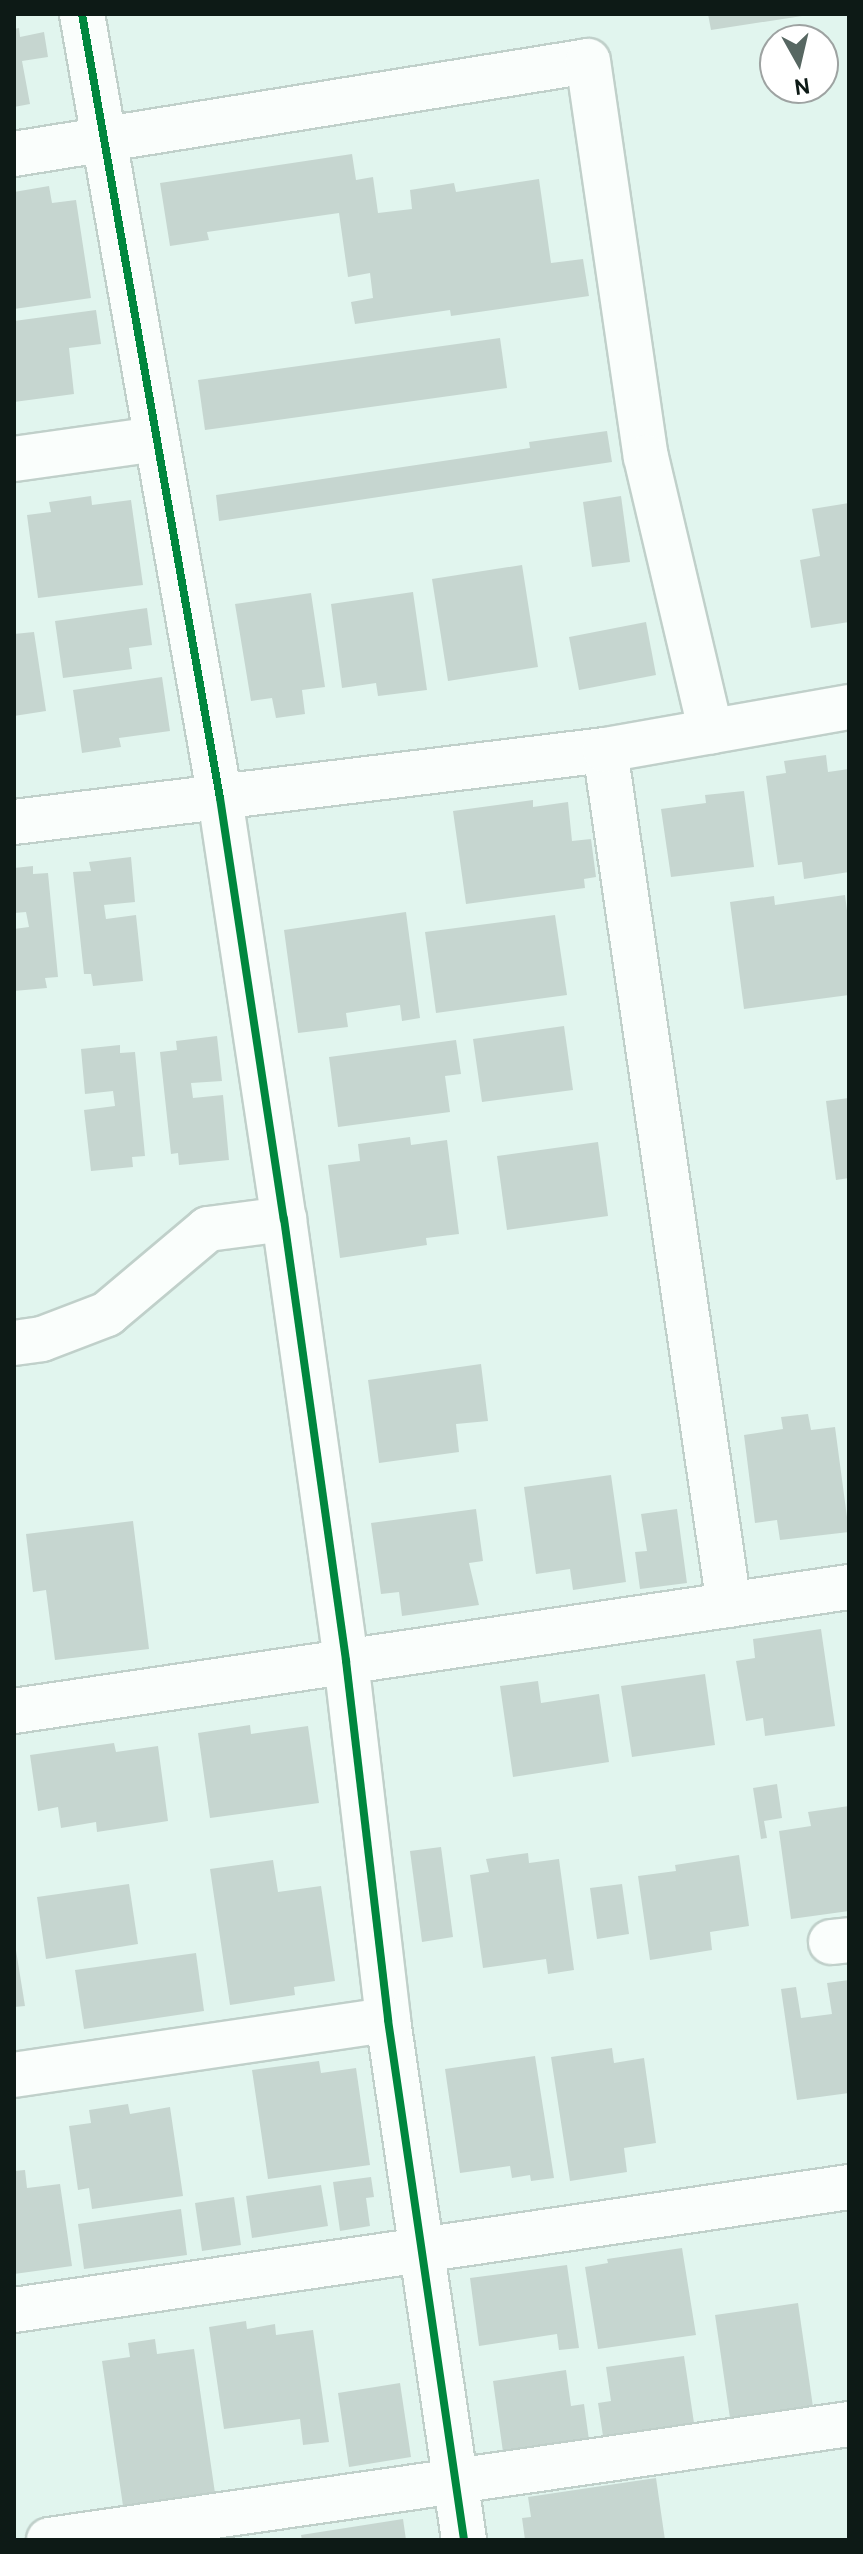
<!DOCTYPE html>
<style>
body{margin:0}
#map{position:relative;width:863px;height:2554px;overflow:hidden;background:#e1f5ee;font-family:Cabin,sans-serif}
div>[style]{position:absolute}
.building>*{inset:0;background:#c6d6d0}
.roads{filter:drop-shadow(2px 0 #c0d0ca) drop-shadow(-2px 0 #c0d0ca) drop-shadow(0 2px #c0d0ca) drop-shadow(0 -2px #c0d0ca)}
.minor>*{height:44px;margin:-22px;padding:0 22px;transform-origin:22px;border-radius:22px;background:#fafefc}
.cycleway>*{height:8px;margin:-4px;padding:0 4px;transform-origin:4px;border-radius:4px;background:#00873e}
span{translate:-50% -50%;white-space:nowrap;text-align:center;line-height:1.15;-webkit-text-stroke:7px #fff;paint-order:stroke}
.frame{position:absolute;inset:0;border:16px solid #0d1a16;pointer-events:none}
.north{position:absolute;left:759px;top:24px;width:80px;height:80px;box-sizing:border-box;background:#fff;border:2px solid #9ea3a2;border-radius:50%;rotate:172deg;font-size:22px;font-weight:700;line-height:32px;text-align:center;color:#0d1a16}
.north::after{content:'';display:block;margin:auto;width:28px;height:36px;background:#576762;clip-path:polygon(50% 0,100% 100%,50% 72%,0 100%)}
</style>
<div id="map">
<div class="building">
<i style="clip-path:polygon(708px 14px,802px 14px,802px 16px,711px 30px)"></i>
<i style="clip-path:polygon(19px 28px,20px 37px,44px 32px,48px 57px,22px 61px,30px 104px,14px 107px,14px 29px)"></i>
<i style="clip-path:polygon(352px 154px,356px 180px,373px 177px,378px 213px,412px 209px,410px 190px,454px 183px,456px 192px,539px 179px,551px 263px,583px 259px,589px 296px,451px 316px,450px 310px,355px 324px,351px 302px,373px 298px,370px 273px,348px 277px,339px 213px,207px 232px,209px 240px,170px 246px,160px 183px)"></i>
<i style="clip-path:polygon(49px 186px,52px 203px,76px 200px,91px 298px,14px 309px,14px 192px)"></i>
<i style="clip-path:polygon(96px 310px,101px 344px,69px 348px,74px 394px,14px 402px,14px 321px)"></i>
<i style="clip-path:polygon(500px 338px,507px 388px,205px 430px,198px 380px)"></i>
<i style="clip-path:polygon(607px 431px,612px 462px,219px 521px,216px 495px,530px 448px,529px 442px)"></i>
<i style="clip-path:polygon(91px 496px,92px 505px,131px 500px,143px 585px,38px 598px,27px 515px,51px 512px,49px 502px)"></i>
<i style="clip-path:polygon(621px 496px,630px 562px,592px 567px,583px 502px)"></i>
<i style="clip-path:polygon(849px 503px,849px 622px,811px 628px,800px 560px,820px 556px,812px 509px)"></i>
<i style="clip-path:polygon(522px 565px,538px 667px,448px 681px,432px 579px)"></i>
<i style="clip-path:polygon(413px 592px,427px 690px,378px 696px,376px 683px,342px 688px,331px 604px)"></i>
<i style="clip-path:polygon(311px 593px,325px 687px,302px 690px,305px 714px,276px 718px,272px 698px,251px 701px,235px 604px)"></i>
<i style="clip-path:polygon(147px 608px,152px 645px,129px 648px,132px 669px,63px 678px,55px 621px)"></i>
<i style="clip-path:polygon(646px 622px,656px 675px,579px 690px,569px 637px)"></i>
<i style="clip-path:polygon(34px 632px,46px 711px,14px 716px,14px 634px)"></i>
<i style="clip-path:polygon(162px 677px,170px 731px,119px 738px,121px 747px,82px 753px,73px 690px)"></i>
<i style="clip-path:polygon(826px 755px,828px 772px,849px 769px,849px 872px,804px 879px,802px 862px,778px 865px,766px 776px,786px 773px,784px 761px)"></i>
<i style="clip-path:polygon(744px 791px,754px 867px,671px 877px,661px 809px,706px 803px,705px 795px)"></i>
<i style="clip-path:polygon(533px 800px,533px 807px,568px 802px,572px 841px,591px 839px,596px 877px,584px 879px,585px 888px,466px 904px,453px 811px)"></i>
<i style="clip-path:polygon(131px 857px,135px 902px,104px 905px,106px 919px,136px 915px,143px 981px,93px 986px,91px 974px,84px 974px,73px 872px,91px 871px,89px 862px)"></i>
<i style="clip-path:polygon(33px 866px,33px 874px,48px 873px,58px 977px,45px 978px,47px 988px,14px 991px,14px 929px,29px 927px,26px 912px,14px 913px,14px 868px)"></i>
<i style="clip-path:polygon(845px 895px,849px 926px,849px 995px,744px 1009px,730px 902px,774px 896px,775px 905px)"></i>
<i style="clip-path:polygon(406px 912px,420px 1018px,402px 1021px,400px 1005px,346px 1013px,348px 1027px,298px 1033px,284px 930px)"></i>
<i style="clip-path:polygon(555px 915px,567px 995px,436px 1013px,425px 932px)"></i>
<i style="clip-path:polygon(564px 1026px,573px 1090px,482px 1102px,473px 1039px)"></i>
<i style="clip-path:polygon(217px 1036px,222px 1081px,191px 1083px,193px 1098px,223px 1095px,229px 1160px,179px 1165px,178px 1153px,171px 1154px,160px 1052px,177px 1050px,176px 1041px)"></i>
<i style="clip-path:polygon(456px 1040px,461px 1074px,445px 1076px,450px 1112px,338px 1127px,329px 1057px)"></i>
<i style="clip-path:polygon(120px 1045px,120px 1053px,135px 1052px,145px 1156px,132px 1157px,133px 1167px,91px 1171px,84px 1110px,115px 1106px,113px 1091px,85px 1094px,81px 1049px)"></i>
<i style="clip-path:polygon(849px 1098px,849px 1178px,836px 1180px,826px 1101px)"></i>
<i style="clip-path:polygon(410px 1137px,411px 1145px,447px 1140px,459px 1234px,426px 1238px,427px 1245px,340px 1258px,328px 1165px,360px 1161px,358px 1144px)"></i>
<i style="clip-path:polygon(598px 1142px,608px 1216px,507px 1230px,497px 1156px)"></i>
<i style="clip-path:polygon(481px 1364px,488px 1421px,456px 1424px,459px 1452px,379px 1463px,368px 1380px)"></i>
<i style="clip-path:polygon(808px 1414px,811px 1430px,835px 1427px,849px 1532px,780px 1540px,777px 1520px,755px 1523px,744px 1435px,783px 1429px,781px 1417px)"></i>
<i style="clip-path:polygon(611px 1475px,626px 1582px,573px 1590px,570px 1569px,536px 1574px,524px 1487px)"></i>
<i style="clip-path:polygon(476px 1509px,483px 1561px,469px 1563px,479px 1605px,402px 1616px,399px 1592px,381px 1594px,371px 1523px)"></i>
<i style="clip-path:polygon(677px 1509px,687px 1583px,640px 1589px,635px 1552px,647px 1551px,641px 1514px)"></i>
<i style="clip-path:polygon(133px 1521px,149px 1649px,55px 1660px,46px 1590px,33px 1592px,26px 1534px)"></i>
<i style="clip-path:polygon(821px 1629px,835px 1726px,765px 1736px,763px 1718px,746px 1721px,736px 1661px,755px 1658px,753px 1639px)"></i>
<i style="clip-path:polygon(705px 1674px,715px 1745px,632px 1757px,621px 1686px)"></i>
<i style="clip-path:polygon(538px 1681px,541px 1703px,599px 1694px,609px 1762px,513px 1777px,500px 1686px)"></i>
<i style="clip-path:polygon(250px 1725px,251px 1734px,308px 1726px,319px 1803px,210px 1818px,198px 1733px)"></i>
<i style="clip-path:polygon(114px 1743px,116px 1752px,158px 1746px,168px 1821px,97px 1832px,96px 1822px,61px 1828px,58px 1807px,38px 1811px,30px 1755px)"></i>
<i style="clip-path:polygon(777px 1784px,782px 1818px,764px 1821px,767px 1838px,761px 1839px,753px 1788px)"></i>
<i style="clip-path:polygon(849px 1806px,849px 1911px,791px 1919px,779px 1831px,811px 1826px,808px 1812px)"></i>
<i style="clip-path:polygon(441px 1847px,453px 1937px,422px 1942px,410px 1851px)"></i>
<i style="clip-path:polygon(528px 1853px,529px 1863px,559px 1859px,574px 1970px,548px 1974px,546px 1959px,483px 1968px,470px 1875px,489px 1872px,486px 1859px)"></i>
<i style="clip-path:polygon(739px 1855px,749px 1926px,710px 1932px,712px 1950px,650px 1960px,638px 1876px,676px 1871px,675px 1865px)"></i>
<i style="clip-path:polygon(273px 1860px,278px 1892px,321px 1886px,335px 1981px,294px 1987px,295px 1995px,230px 2005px,210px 1869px)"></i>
<i style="clip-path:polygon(129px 1884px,138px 1944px,46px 1959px,37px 1897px)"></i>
<i style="clip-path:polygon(622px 1884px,629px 1934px,597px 1939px,590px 1888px)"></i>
<i style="clip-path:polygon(14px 1938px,25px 2006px,14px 2007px)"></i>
<i style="clip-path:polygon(196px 1953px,204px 2011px,84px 2029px,75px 1970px)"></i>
<i style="clip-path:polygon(849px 1980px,849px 2093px,797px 2100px,781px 1989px,796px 1987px,801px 2018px,832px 2014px,827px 1983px)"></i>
<i style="clip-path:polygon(612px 2048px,614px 2063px,644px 2058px,656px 2143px,624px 2148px,627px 2172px,570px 2181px,551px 2057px)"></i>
<i style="clip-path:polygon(535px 2056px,554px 2178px,531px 2181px,530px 2175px,512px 2178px,510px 2166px,460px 2173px,445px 2069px)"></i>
<i style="clip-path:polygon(319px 2061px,321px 2073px,356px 2068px,370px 2165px,268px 2179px,252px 2070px)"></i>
<i style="clip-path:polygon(128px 2104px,130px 2114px,170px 2107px,183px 2196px,92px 2209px,89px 2188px,78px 2190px,69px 2126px,91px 2123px,89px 2110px)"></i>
<i style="clip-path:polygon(25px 2170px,27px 2188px,60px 2184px,72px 2266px,14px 2274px,14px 2171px)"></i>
<i style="clip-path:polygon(371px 2177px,374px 2197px,366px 2198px,370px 2226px,340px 2231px,333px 2182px)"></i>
<i style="clip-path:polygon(321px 2185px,328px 2226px,252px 2238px,246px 2196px)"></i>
<i style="clip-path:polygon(234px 2197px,241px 2245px,202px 2251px,195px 2203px)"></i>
<i style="clip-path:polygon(181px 2209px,187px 2255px,84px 2269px,78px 2224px)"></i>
<i style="clip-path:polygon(682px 2248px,696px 2335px,598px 2349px,585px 2267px,608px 2263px,607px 2259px)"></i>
<i style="clip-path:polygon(567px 2265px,579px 2348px,559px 2350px,557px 2334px,479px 2346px,470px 2278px)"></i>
<i style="clip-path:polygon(798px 2303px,813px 2407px,730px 2418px,715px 2315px)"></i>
<i style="clip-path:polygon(246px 2321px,247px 2329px,275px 2324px,276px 2335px,313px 2330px,329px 2442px,303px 2445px,300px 2419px,224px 2429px,209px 2327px)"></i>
<i style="clip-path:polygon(155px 2339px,157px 2354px,194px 2349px,215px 2493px,123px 2506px,102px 2361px,130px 2357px,128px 2343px)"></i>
<i style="clip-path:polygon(684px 2356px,694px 2423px,603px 2436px,598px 2403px,611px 2401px,606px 2367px)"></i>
<i style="clip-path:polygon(566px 2370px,571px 2406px,584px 2404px,589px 2440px,503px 2452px,493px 2381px)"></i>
<i style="clip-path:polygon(400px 2383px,411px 2457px,349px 2467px,338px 2393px)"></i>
<i style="clip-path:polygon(656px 2478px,665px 2540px,525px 2540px,522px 2518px,531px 2517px,528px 2497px)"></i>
<i style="clip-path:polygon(403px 2519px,406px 2540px,302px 2540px,301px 2535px)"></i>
</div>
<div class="roads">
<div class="minor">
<i style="left:82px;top:14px;width:796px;rotate:80.02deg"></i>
<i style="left:220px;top:798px;width:426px;rotate:81.4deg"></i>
<i style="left:284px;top:1219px;width:446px;rotate:82deg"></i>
<i style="left:346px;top:1661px;width:361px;rotate:83.3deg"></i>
<i style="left:388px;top:2020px;width:526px;rotate:81.68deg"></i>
<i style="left:14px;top:154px;width:581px;rotate:-9.2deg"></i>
<i style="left:588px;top:61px;width:400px;rotate:81.7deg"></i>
<i style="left:646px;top:457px;width:282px;rotate:76.7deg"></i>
<i style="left:14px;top:459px;width:144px;rotate:-8deg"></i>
<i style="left:605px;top:750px;width:864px;rotate:81.75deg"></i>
<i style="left:14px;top:822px;width:595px;rotate:-6.95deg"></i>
<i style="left:605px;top:750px;width:248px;rotate:-10deg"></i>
<i style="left:14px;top:1343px;width:28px;rotate:-8deg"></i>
<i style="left:42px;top:1339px;width:70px;rotate:-21deg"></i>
<i style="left:107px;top:1314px;width:132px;rotate:-40.1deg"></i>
<i style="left:208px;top:1229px;width:77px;rotate:-7.5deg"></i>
<i style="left:14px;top:1711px;width:844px;rotate:-8.45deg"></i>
<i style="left:831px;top:1942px;width:18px;rotate:-6deg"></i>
<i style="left:14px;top:2075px;width:378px;rotate:-8.4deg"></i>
<i style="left:14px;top:2310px;width:844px;rotate:-8.38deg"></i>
<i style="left:49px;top:2540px;width:808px;rotate:-8.25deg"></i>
</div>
</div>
<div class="cycleway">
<i style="left:82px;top:14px;width:796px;rotate:80.02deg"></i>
<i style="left:220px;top:798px;width:426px;rotate:81.4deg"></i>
<i style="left:284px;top:1219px;width:446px;rotate:82deg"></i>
<i style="left:346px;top:1661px;width:361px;rotate:83.3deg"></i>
<i style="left:388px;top:2020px;width:526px;rotate:81.68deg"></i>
</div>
<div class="frame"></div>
<div class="north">N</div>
</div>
